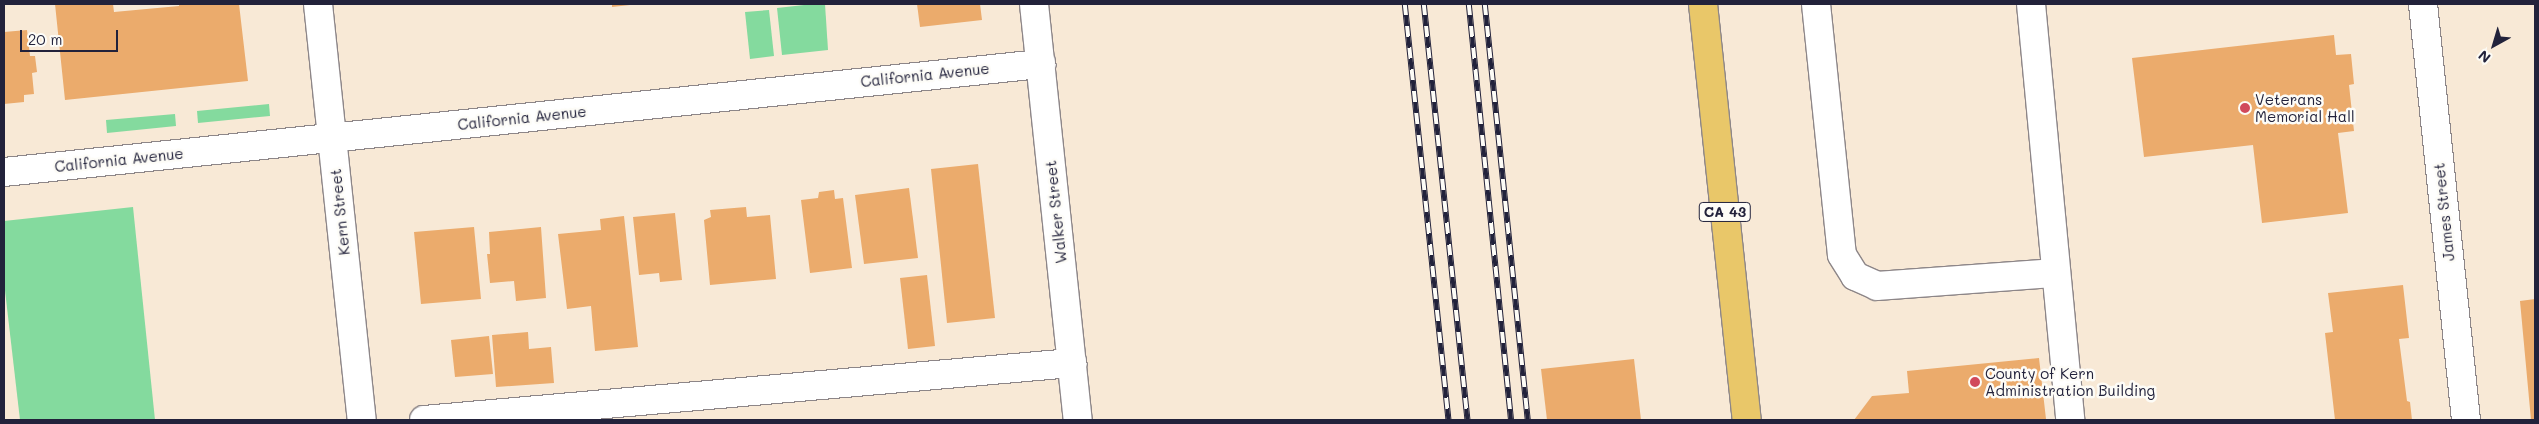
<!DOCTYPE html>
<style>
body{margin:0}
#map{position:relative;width:2539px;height:424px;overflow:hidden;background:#f8e9d6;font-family:Mali,sans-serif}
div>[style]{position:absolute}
.green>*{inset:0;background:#84da9e}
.building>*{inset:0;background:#ebab6c}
.roads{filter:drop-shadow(1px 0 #8d8688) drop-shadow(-1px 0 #8d8688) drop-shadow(0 1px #8d8688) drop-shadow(0 -1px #8d8688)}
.minor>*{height:28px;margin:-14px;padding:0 14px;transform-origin:14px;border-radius:14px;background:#fff}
.major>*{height:28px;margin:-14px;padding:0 14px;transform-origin:14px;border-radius:14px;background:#e9c769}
.rail>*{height:5.5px;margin-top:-2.75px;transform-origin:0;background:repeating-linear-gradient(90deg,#fdfcf7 0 11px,#22223b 0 22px);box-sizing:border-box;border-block:1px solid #22223b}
.dots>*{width:14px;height:14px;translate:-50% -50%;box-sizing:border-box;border:2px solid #fdfcf7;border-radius:50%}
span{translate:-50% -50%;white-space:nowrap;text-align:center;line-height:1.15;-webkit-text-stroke:5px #fdfcf7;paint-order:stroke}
.shield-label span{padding:1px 4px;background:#fdfcf7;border:1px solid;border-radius:4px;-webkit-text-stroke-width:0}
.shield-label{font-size:14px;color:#22223b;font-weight:700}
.street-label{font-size:15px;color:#22223b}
.poi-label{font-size:15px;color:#22223b}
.left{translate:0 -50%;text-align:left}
.frame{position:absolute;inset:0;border:5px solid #22223b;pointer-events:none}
.north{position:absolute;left:2469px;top:20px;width:50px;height:50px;-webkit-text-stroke:4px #fdfcf7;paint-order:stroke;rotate:219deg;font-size:14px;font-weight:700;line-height:20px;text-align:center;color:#22223b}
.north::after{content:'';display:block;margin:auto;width:18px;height:22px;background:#22223b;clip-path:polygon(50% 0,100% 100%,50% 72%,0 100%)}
.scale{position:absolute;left:20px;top:30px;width:98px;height:22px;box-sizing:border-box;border:2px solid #22223b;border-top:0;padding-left:6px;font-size:15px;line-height:18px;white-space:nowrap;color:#22223b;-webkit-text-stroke:4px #fdfcf7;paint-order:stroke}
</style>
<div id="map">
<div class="green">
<i style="clip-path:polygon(813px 4px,825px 4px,828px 50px,782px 55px,777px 8px)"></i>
<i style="clip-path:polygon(769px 10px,774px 56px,750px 59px,745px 12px)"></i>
<i style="clip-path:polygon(269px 104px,270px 116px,198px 123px,197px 111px)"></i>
<i style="clip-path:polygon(175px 114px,176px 126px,107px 133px,106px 120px)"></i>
<i style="clip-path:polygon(133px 207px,155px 420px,20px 420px,4px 282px,4px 221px)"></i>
</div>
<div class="building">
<i style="clip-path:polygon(55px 4px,113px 4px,114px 12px,179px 6px,179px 4px,239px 4px,248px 81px,65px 100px)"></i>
<i style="clip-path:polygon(612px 4px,630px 4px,630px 5px,612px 7px)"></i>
<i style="clip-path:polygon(917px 4px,980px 4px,982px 20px,920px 27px)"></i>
<i style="clip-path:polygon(27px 30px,30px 56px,35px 56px,37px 72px,32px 73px,34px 94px,24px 95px,24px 102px,4px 104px,4px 32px)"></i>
<i style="clip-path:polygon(2334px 35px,2336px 55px,2351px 54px,2354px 84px,2349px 85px,2354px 131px,2338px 133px,2348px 213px,2262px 223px,2253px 145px,2144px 157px,2132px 58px)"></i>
<i style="clip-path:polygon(978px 164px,995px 318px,947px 323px,931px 169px)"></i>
<i style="clip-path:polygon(909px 188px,918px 258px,864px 264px,855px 195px)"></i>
<i style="clip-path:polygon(834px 190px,835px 199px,843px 198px,852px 268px,810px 273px,801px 200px,818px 198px,819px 192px)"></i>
<i style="clip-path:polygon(746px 207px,747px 217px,770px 215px,776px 279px,710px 285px,704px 220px,711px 217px,710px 210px)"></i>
<i style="clip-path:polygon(675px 213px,682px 280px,660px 282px,659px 273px,639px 275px,633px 217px)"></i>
<i style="clip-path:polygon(624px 216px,638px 347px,595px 351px,591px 306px,567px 309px,558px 234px,601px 230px,600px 219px)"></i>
<i style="clip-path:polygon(474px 227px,481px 299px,421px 304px,414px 232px)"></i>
<i style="clip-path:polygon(541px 227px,546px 298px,516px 301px,514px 281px,490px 283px,487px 254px,490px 254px,489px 232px)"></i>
<i style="clip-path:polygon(927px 275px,935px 346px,908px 349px,900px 278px)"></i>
<i style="clip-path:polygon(2403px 285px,2409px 338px,2399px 339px,2407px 401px,2410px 402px,2412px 420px,2335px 420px,2325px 333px,2333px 332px,2328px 293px)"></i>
<i style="clip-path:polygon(2535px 299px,2535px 420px,2531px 420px,2520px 301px)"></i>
<i style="clip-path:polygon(528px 332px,529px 349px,551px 347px,554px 383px,496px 387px,492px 335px)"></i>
<i style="clip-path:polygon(489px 336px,493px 374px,455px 377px,451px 340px)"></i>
<i style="clip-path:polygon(2039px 358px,2046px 419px,1854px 420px,1872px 396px,1909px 393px,1907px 371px)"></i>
<i style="clip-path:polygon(1634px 359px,1641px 420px,1547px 420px,1541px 369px)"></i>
</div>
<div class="roads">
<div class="minor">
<i style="left:318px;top:4px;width:418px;rotate:84deg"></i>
<i style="left:1034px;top:4px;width:418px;rotate:84deg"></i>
<i style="left:1816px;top:4px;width:252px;rotate:84.1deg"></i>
<i style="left:1842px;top:255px;width:25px;rotate:58deg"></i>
<i style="left:1855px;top:276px;width:24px;rotate:24deg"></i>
<i style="left:1877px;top:286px;width:179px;rotate:-4.2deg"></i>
<i style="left:2031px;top:4px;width:418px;rotate:84.6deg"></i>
<i style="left:2423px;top:4px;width:418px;rotate:84.1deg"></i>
<i style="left:4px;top:172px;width:1043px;rotate:-5.95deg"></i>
<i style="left:424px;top:420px;width:651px;rotate:-5.03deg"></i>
</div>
<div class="major">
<i style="left:1703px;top:4px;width:418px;rotate:84deg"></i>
</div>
</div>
<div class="rail">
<i style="left:1405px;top:4px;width:418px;rotate:84deg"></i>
<i style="left:1424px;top:4px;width:418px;rotate:84deg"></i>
<i style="left:1469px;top:4px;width:418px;rotate:84.2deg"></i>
<i style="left:1485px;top:4px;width:418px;rotate:84.1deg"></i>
</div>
<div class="dots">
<i style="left:2245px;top:108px;background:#d1495b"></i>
<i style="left:1975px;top:382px;background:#d1495b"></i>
</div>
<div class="shield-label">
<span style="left:1725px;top:212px">CA 43</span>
</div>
<div class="street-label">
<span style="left:925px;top:75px;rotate:-6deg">California Avenue</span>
<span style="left:522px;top:118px;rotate:-6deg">California Avenue</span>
<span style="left:119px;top:160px;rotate:-6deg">California Avenue</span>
<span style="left:340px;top:212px;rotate:-96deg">Kern Street</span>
<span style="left:1056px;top:212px;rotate:-96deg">Walker Street</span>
<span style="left:2444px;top:212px;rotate:-96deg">James Street</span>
</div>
<div class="poi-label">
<span class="left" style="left:2255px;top:108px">Veterans<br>Memorial Hall</span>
<span class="left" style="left:1985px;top:382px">County of Kern<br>Administration Building</span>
</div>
<div class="frame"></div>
<div class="north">N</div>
<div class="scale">20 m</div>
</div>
